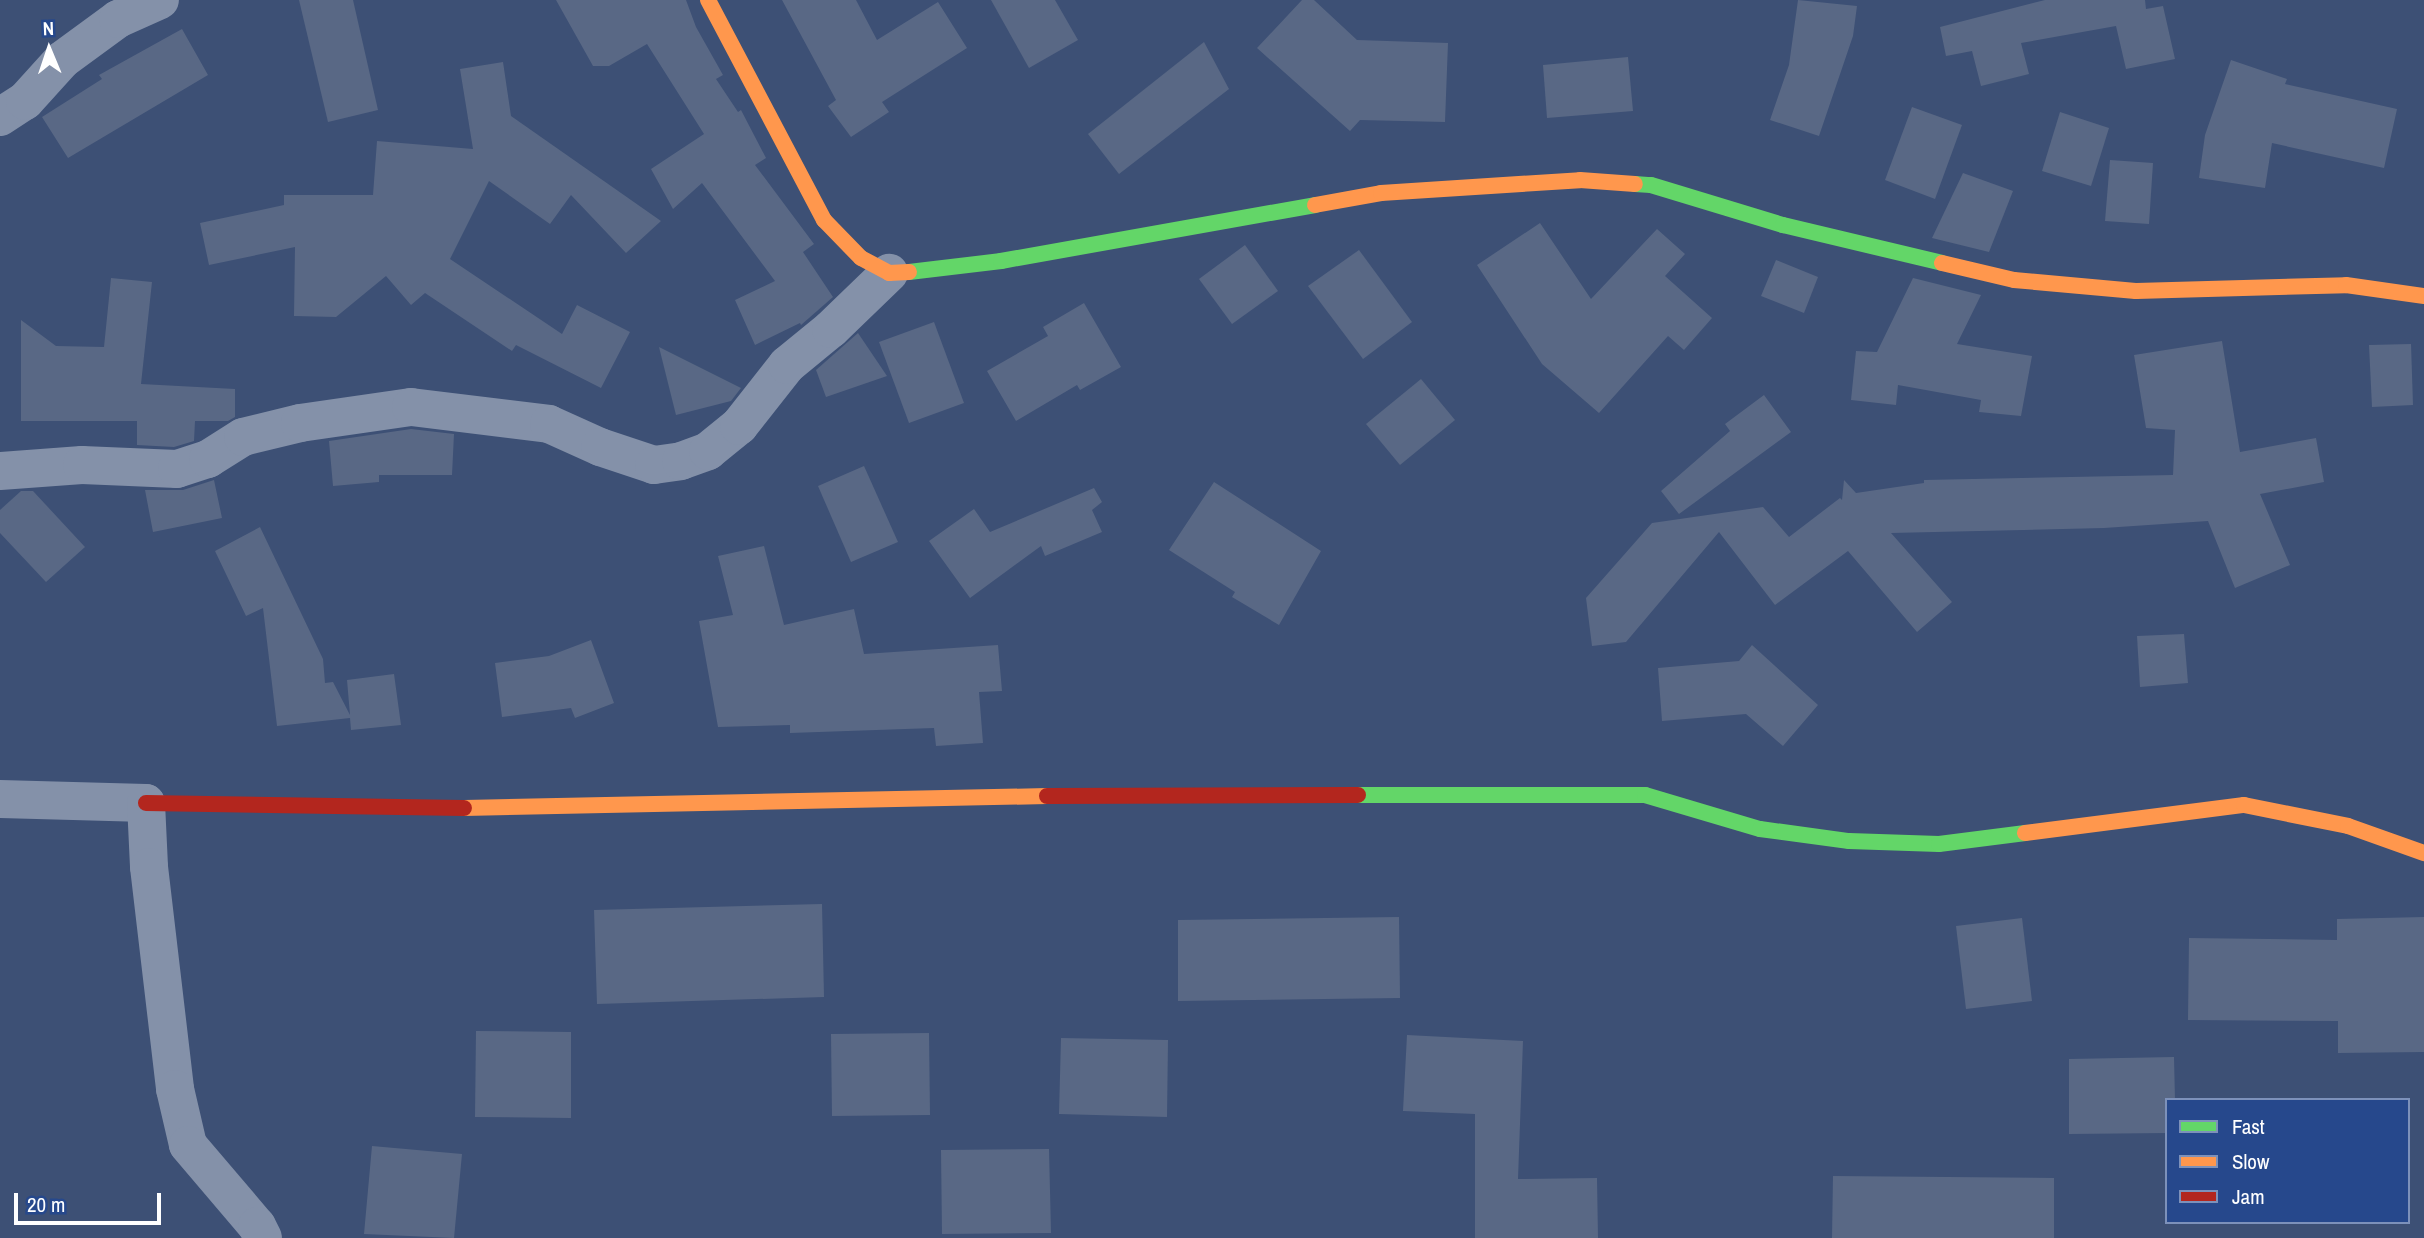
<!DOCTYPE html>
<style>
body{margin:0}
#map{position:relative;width:2424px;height:1238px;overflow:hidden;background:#3d5075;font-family:"Archivo Narrow",sans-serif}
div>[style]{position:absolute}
.building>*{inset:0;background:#596885}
.street>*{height:38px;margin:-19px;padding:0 19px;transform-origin:19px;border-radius:19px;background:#8491a9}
.fast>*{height:16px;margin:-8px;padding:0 8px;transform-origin:8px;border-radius:8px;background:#63d668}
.slow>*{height:16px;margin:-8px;padding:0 8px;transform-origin:8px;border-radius:8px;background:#ff974d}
.jam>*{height:16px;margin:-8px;padding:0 8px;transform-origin:8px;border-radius:8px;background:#b3261e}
span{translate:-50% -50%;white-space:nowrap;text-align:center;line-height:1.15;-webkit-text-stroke:7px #26488c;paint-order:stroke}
.legend{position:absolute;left:2165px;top:1098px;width:245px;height:126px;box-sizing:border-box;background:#26488c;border:2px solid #7d91ba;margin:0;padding:9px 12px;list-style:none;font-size:21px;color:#fff}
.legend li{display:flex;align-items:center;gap:14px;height:35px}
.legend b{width:35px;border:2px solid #7d91ba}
.north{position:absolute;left:14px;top:14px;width:70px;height:70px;-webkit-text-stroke:5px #26488c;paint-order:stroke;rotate:358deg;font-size:19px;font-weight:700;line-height:28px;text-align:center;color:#fff}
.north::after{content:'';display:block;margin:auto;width:24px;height:32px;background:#fff;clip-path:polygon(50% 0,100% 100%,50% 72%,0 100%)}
.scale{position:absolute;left:14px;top:1193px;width:147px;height:32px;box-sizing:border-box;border:4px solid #fff;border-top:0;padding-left:9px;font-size:21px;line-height:24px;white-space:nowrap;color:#fff;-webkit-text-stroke:5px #26488c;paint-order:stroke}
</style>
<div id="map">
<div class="building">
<i style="clip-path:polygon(299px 0,353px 0,378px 110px,328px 122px)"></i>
<i style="clip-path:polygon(556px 0,686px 0,696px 27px,723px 75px,716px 79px,738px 112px,741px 110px,766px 158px,755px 165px,814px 244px,803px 252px,833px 297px,801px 325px,800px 323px,755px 345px,735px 300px,775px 281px,702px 183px,673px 209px,651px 169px,704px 134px,647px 44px,609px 66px,593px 66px)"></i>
<i style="clip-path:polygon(782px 0,856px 0,877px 40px,938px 2px,967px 48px,882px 102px,889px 112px,851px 137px,828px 106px,836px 100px)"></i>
<i style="clip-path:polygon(991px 0,1055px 0,1078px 40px,1029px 68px)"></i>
<i style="clip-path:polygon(1302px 0,1314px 0,1357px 40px,1448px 43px,1445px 122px,1360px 120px,1350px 131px,1257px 48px)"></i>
<i style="clip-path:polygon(1798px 0,1857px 6px,1853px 36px,1819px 136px,1770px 120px,1789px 65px)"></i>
<i style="clip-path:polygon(2045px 0,2145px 0,2146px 9px,2163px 6px,2175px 59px,2126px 69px,2116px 26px,2021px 43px,2029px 74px,1981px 86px,1972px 51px,1946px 56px,1940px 27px)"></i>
<i style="clip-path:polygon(182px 29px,208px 75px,68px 158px,42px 117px,102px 79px,99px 75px)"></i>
<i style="clip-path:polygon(1204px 42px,1229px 89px,1119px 174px,1088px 134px)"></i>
<i style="clip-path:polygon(1628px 57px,1633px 111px,1547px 118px,1543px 65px)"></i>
<i style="clip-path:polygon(2231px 60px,2287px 79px,2285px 84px,2397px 109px,2384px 168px,2272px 143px,2265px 188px,2199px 178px,2205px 135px)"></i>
<i style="clip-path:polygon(503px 62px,511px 116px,661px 221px,626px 253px,571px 195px,550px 224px,489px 181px,450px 259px,562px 334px,577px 305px,630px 332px,601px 388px,516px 345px,512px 351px,425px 293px,411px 305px,386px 276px,336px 317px,294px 316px,295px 247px,209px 265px,200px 223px,284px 205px,284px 195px,373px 195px,377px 141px,473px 149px,460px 69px)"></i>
<i style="clip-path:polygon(1912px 107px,1962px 125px,1935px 199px,1885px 180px)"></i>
<i style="clip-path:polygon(2060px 112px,2109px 128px,2091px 186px,2042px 171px)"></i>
<i style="clip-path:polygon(2110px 160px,2153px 163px,2149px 224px,2105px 221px)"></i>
<i style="clip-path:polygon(1963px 173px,2013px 191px,1989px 252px,1932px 238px)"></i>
<i style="clip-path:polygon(1540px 223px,1591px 299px,1657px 229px,1685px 254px,1665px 276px,1712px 318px,1684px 350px,1668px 336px,1599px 413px,1542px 364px,1477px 265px)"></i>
<i style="clip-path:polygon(1245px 245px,1278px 291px,1232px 324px,1199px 279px)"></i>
<i style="clip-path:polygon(1359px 250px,1412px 322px,1363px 359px,1308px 286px)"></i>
<i style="clip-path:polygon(1776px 260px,1818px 277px,1804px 313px,1761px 296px)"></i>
<i style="clip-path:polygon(111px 278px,152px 282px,141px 384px,235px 389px,235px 417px,228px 421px,195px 421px,194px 441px,174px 447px,137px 445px,137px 421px,21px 421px,21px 320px,56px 346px,104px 347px)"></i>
<i style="clip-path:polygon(1913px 278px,1981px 295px,1957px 344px,2032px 356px,2021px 416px,1979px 412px,1981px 400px,1898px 385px,1896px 405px,1851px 400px,1856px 351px,1877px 352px)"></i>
<i style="clip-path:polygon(1084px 303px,1121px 367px,1080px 390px,1077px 385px,1016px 421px,987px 371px,1048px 336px,1043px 327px)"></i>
<i style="clip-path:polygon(934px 322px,964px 403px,909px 423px,879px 342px)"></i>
<i style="clip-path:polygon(858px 333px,887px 376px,826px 397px,816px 370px)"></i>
<i style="clip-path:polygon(2222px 341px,2240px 452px,2316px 438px,2324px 482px,2260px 494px,2290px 565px,2235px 588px,2208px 521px,2104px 528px,1891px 533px,1952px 602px,1917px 632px,1848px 551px,1775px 605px,1719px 532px,1626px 642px,1592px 646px,1586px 598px,1652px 523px,1763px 507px,1789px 537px,1840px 498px,1842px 500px,1844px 480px,1856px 493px,1924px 483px,1924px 480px,2173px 475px,2175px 430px,2146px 428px,2134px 355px)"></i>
<i style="clip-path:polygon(2411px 344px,2413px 405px,2372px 407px,2369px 345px)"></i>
<i style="clip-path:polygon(659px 347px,741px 388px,731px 401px,676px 415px)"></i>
<i style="clip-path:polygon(1421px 379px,1455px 420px,1400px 465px,1366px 424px)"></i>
<i style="clip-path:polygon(1764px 395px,1791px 432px,1679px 514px,1661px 491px,1730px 431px,1725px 424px)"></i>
<i style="clip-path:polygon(411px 429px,454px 434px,452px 475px,379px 475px,379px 482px,333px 486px,329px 441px)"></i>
<i style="clip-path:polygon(864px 466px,898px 542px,851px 562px,818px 486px)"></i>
<i style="clip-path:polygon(214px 480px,222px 518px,153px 532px,145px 490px,183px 490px)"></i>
<i style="clip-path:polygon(1214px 482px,1321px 551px,1279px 625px,1232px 597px,1235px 592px,1169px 550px)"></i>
<i style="clip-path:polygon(1094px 488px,1102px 502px,1092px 510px,1102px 532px,1045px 556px,1041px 546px,970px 598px,929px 541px,974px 509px,990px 532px)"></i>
<i style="clip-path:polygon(21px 491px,33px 491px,85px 547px,46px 582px,0 533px,0 510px)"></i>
<i style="clip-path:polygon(260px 527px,323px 659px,325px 683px,333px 682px,350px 715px,347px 680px,394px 674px,401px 725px,351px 730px,350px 718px,277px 726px,263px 608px,246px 616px,215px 551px)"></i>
<i style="clip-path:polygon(764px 546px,784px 625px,854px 609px,864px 654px,998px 645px,1002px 691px,979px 692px,983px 743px,936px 746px,934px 728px,790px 733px,790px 725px,718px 727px,699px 621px,733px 615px,718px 556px)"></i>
<i style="clip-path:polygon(2184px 634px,2188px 683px,2140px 687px,2137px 636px)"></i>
<i style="clip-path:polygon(591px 640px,614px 703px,575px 718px,571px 708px,502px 717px,495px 663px,549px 656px)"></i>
<i style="clip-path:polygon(1752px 645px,1818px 705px,1783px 746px,1746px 714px,1662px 721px,1658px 668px,1739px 661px)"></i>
<i style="clip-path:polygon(822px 904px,824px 997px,597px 1004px,594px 910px)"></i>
<i style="clip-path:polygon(1399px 917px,1400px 998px,1178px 1001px,1178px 920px)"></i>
<i style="clip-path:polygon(2424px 917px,2424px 1052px,2338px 1053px,2338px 1021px,2188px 1020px,2189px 938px,2337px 940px,2337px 919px)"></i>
<i style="clip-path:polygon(2022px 918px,2032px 1001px,1966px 1009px,1956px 926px)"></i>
<i style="clip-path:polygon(476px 1031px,571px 1032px,571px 1118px,475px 1117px)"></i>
<i style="clip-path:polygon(929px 1033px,930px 1115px,832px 1116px,831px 1034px)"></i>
<i style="clip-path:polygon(1407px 1035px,1523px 1041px,1518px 1179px,1597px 1178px,1598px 1238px,1475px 1238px,1475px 1114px,1403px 1111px)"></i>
<i style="clip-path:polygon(1061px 1038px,1168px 1040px,1167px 1117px,1059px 1114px)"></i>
<i style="clip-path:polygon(2174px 1057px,2175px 1100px,2167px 1100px,2167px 1133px,2069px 1134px,2069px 1059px)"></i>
<i style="clip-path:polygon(372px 1146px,462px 1154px,454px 1238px,364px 1234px)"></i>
<i style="clip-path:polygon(1049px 1149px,1051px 1233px,942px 1234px,941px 1150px)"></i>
<i style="clip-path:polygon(1833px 1176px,2054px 1178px,2054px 1238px,1832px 1238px)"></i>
</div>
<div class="street">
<i style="left:0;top:117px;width:30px;rotate:-33deg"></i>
<i style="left:25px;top:101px;width:55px;rotate:-47.9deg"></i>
<i style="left:62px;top:60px;width:69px;rotate:-36.2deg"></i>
<i style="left:118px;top:19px;width:46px;rotate:-24.3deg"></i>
<i style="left:0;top:471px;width:82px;rotate:-4.2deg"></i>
<i style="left:82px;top:465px;width:95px;rotate:2.4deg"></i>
<i style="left:177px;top:469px;width:33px;rotate:-18deg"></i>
<i style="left:208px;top:459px;width:41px;rotate:-32.2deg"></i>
<i style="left:243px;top:437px;width:59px;rotate:-13.8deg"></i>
<i style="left:300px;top:423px;width:112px;rotate:-8.2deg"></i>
<i style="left:411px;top:407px;width:139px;rotate:7deg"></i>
<i style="left:549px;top:424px;width:56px;rotate:24.3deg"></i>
<i style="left:600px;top:447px;width:57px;rotate:18.4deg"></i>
<i style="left:654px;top:465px;width:27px;rotate:-8deg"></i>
<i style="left:681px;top:461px;width:29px;rotate:-20deg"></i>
<i style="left:708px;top:451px;width:40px;rotate:-39deg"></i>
<i style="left:739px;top:426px;width:78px;rotate:-51.8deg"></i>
<i style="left:787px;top:365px;width:57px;rotate:-39.3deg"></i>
<i style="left:831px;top:329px;width:81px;rotate:-44deg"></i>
<i style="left:0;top:799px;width:146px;rotate:1.6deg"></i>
<i style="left:146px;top:803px;width:64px;rotate:87.3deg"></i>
<i style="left:149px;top:867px;width:224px;rotate:83.3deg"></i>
<i style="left:175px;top:1089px;width:57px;rotate:76.9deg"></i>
<i style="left:188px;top:1145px;width:106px;rotate:49.6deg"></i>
<i style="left:257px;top:1226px;width:13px;rotate:63deg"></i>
</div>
<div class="fast">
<i style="left:1635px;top:184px;width:16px;rotate:4deg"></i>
<i style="left:1651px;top:185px;width:138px;rotate:16.9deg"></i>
<i style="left:1783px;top:225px;width:163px;rotate:13.4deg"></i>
<i style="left:909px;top:272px;width:93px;rotate:-6.8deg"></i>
<i style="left:1001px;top:261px;width:319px;rotate:-10.1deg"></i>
<i style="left:1358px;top:795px;width:287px"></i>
<i style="left:1645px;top:795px;width:120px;rotate:16.5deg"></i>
<i style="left:1760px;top:829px;width:90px;rotate:7.7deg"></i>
<i style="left:1849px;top:841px;width:90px;rotate:1.9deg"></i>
<i style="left:1939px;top:844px;width:87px;rotate:-7.3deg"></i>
</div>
<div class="slow">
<i style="left:708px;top:0;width:249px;rotate:62.2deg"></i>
<i style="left:824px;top:220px;width:53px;rotate:45.8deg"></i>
<i style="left:861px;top:258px;width:32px;rotate:28deg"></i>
<i style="left:889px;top:273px;width:20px;rotate:-3deg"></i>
<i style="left:1315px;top:205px;width:67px;rotate:-10.3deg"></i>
<i style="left:1381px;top:193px;width:199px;rotate:-3.7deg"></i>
<i style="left:1580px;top:180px;width:55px;rotate:4.2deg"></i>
<i style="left:1942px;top:263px;width:74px;rotate:13.3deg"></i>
<i style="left:2014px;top:280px;width:122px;rotate:5.2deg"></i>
<i style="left:2136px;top:291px;width:210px;rotate:-1.6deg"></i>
<i style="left:2346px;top:285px;width:79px;rotate:8deg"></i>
<i style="left:464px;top:808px;width:583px;rotate:-1.18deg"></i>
<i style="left:2025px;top:833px;width:221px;rotate:-7.3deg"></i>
<i style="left:2244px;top:805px;width:106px;rotate:11.4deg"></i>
<i style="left:2348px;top:826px;width:81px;rotate:19.6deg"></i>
</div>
<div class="jam">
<i style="left:1047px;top:796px;width:311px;rotate:-0.2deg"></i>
<i style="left:146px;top:803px;width:318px;rotate:0.9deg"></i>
</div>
<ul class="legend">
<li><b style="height:9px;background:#63d668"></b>Fast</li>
<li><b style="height:9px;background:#ff974d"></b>Slow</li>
<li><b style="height:9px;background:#b3261e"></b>Jam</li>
</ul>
<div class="north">N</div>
<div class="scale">20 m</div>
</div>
